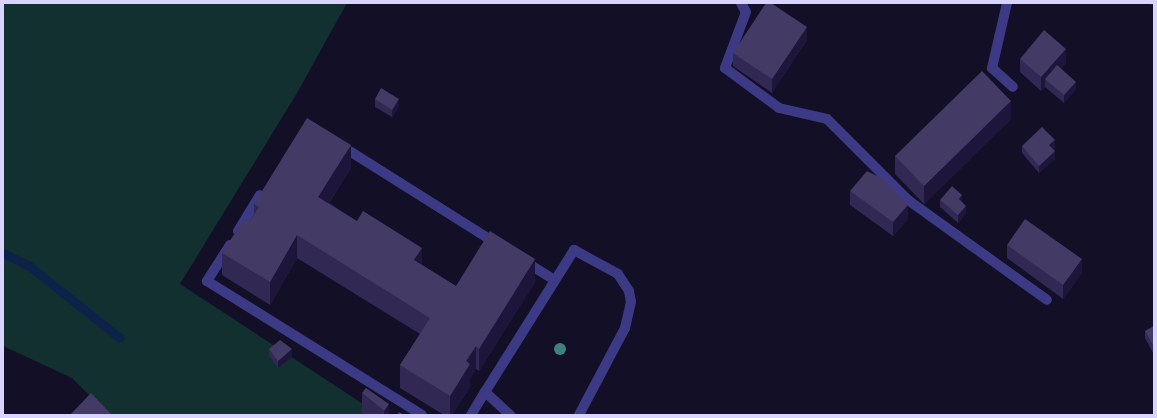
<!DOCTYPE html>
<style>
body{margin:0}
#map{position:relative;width:1157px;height:418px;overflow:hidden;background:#130f26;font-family:"Roboto Condensed",sans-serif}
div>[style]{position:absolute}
.green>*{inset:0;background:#12302f}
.stream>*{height:9px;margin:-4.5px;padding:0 4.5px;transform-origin:4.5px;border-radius:4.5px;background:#0c2248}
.lane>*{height:10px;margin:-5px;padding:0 5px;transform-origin:5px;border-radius:5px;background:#3d3a85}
.trees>*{width:12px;height:12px;margin:-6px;border-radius:50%;background:#3d827b}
.wall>*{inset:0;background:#312854}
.shaded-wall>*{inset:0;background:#1d163a}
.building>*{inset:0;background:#433a66}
span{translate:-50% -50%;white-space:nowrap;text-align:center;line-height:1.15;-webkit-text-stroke:3px #130f26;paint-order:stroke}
.frame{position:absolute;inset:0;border:4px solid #d9d4ff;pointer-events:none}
</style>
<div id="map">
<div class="green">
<i style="clip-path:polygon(3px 3px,347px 3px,297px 93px,180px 284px,380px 415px,109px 415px,72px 378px,3px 346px)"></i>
</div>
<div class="stream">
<i style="left:3px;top:253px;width:28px;rotate:26deg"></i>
<i style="left:28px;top:265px;width:117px;rotate:38.4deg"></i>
</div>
<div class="lane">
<i style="left:741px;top:3px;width:10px;rotate:61deg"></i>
<i style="left:746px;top:12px;width:60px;rotate:110.6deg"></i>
<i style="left:725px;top:68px;width:67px;rotate:36.5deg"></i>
<i style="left:779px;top:108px;width:49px;rotate:12.9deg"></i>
<i style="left:827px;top:119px;width:115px;rotate:45deg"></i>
<i style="left:908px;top:200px;width:171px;rotate:35.7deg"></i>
<i style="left:1007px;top:3px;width:67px;rotate:103deg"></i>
<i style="left:992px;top:68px;width:28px;rotate:42deg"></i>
<i style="left:340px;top:145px;width:186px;rotate:32.2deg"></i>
<i style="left:238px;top:231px;width:42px;rotate:-58.6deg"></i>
<i style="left:230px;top:245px;width:43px;rotate:122.6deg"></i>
<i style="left:207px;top:281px;width:253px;rotate:31.9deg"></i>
<i style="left:524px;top:261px;width:36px;rotate:32deg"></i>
<i style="left:471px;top:415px;width:27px;rotate:-59deg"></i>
<i style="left:510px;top:415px;width:34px;rotate:-137deg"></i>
<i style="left:485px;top:392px;width:168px;rotate:-57.9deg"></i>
<i style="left:574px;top:250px;width:50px;rotate:28.6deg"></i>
<i style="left:618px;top:274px;width:20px;rotate:57deg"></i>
<i style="left:629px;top:291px;width:11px;rotate:80deg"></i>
<i style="left:631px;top:302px;width:27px;rotate:103deg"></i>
<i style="left:625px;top:328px;width:98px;rotate:117.9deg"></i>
</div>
<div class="trees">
<i style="left:560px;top:349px"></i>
</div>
<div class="wall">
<i style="clip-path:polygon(1145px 3px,1154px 3px,1154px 5px)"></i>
<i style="clip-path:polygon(807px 40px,772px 93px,733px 66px,733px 53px)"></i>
<i style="clip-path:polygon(1020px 59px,1066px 63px,1061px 68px,1076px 89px,1064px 103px,1045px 87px,1041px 91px,1020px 72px)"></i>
<i style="clip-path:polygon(375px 99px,399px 106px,392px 117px,375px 107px)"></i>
<i style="clip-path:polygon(1011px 119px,924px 204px,895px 174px,895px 156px)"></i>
<i style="clip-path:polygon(1022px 146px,1055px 148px,1053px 149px,1055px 159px,1039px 173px,1022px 153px)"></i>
<i style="clip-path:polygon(351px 168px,329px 203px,422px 265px,456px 286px,535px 282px,479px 371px,476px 369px,470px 378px,470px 387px,452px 415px,444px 415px,400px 388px,400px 365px,420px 334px,297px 258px,270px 305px,222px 275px,222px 253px,249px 222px,254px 215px,254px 204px)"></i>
<i style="clip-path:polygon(850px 191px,908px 219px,893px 236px,850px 205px)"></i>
<i style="clip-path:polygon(940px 200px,962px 202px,966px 213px,958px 223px,940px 207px)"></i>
<i style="clip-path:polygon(1007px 245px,1082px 273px,1063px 299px,1007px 258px)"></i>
<i style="clip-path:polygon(1154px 326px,1154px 355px,1145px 338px,1145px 331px)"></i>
<i style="clip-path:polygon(269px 349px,292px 357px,278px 368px,269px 356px)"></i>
<i style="clip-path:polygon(362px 393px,389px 415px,362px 415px)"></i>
</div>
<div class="shaded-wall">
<i style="clip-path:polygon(807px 27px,807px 40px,772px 93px,772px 79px)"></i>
<i style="clip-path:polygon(1066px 49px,1066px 63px,1049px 82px,1045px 79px,1045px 87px,1041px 91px,1041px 77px)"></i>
<i style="clip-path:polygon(1076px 82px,1076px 89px,1064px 103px,1064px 95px)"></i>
<i style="clip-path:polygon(399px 99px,399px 106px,392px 117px,392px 110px)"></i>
<i style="clip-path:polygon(1011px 101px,1011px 119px,924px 204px,924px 186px)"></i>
<i style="clip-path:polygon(1055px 140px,1055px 148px,1049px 153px,1049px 145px)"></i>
<i style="clip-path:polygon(351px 145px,351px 168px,318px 220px,318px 197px)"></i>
<i style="clip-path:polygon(1055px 151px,1055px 159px,1039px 173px,1039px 166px)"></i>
<i style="clip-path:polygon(962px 195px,962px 202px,959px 199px)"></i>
<i style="clip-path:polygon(908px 205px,908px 219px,893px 236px,893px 222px)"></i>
<i style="clip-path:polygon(966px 206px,966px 213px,958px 223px,958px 215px)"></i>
<i style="clip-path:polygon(297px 235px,297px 258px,270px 305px,270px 282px)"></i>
<i style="clip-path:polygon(422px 248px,422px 271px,414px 260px)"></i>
<i style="clip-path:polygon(535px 259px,535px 282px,479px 371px,479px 349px)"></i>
<i style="clip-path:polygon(1082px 259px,1082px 273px,1063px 299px,1063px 285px)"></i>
<i style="clip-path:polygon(476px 346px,476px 369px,470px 378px,470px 387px,452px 415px,450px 415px,450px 396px,466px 361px)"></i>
<i style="clip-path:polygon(292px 349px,292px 357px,278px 368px,278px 361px)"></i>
<i style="clip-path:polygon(389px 404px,389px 415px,384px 415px,384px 411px)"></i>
</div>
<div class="building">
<i style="clip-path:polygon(766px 3px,771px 3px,807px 27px,772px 79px,733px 53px)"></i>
<i style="clip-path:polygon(1044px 30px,1066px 49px,1041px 77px,1020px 59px)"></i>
<i style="clip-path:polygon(1057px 65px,1076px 82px,1064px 95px,1045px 79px)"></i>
<i style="clip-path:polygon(982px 71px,1011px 101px,924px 186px,895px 156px)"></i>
<i style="clip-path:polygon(381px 88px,399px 99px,392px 110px,375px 99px)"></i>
<i style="clip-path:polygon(307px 118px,351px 145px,318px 197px,357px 221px,363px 211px,422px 248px,414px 260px,456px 286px,490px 231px,535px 259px,479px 349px,476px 346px,466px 361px,470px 364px,450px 396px,400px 365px,430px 318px,297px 235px,270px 282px,222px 253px,244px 219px,249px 222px,259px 207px,254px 204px)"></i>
<i style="clip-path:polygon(1042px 127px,1055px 140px,1049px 145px,1055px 151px,1039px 166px,1022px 146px)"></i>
<i style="clip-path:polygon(867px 171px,883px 179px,908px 205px,893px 222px,850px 191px)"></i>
<i style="clip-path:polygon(952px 186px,962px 195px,959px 199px,966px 206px,958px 215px,940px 200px)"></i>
<i style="clip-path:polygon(1025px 219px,1082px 259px,1063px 285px,1007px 245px)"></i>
<i style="clip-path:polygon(1154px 326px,1154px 347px,1145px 331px)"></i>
<i style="clip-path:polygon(280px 340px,292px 349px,278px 361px,269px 349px)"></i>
<i style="clip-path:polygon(366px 388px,389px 404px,384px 411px,362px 393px)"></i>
<i style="clip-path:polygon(91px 393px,112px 415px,70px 415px)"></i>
<i style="clip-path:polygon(399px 412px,404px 415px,397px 415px)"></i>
</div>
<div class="frame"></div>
</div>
